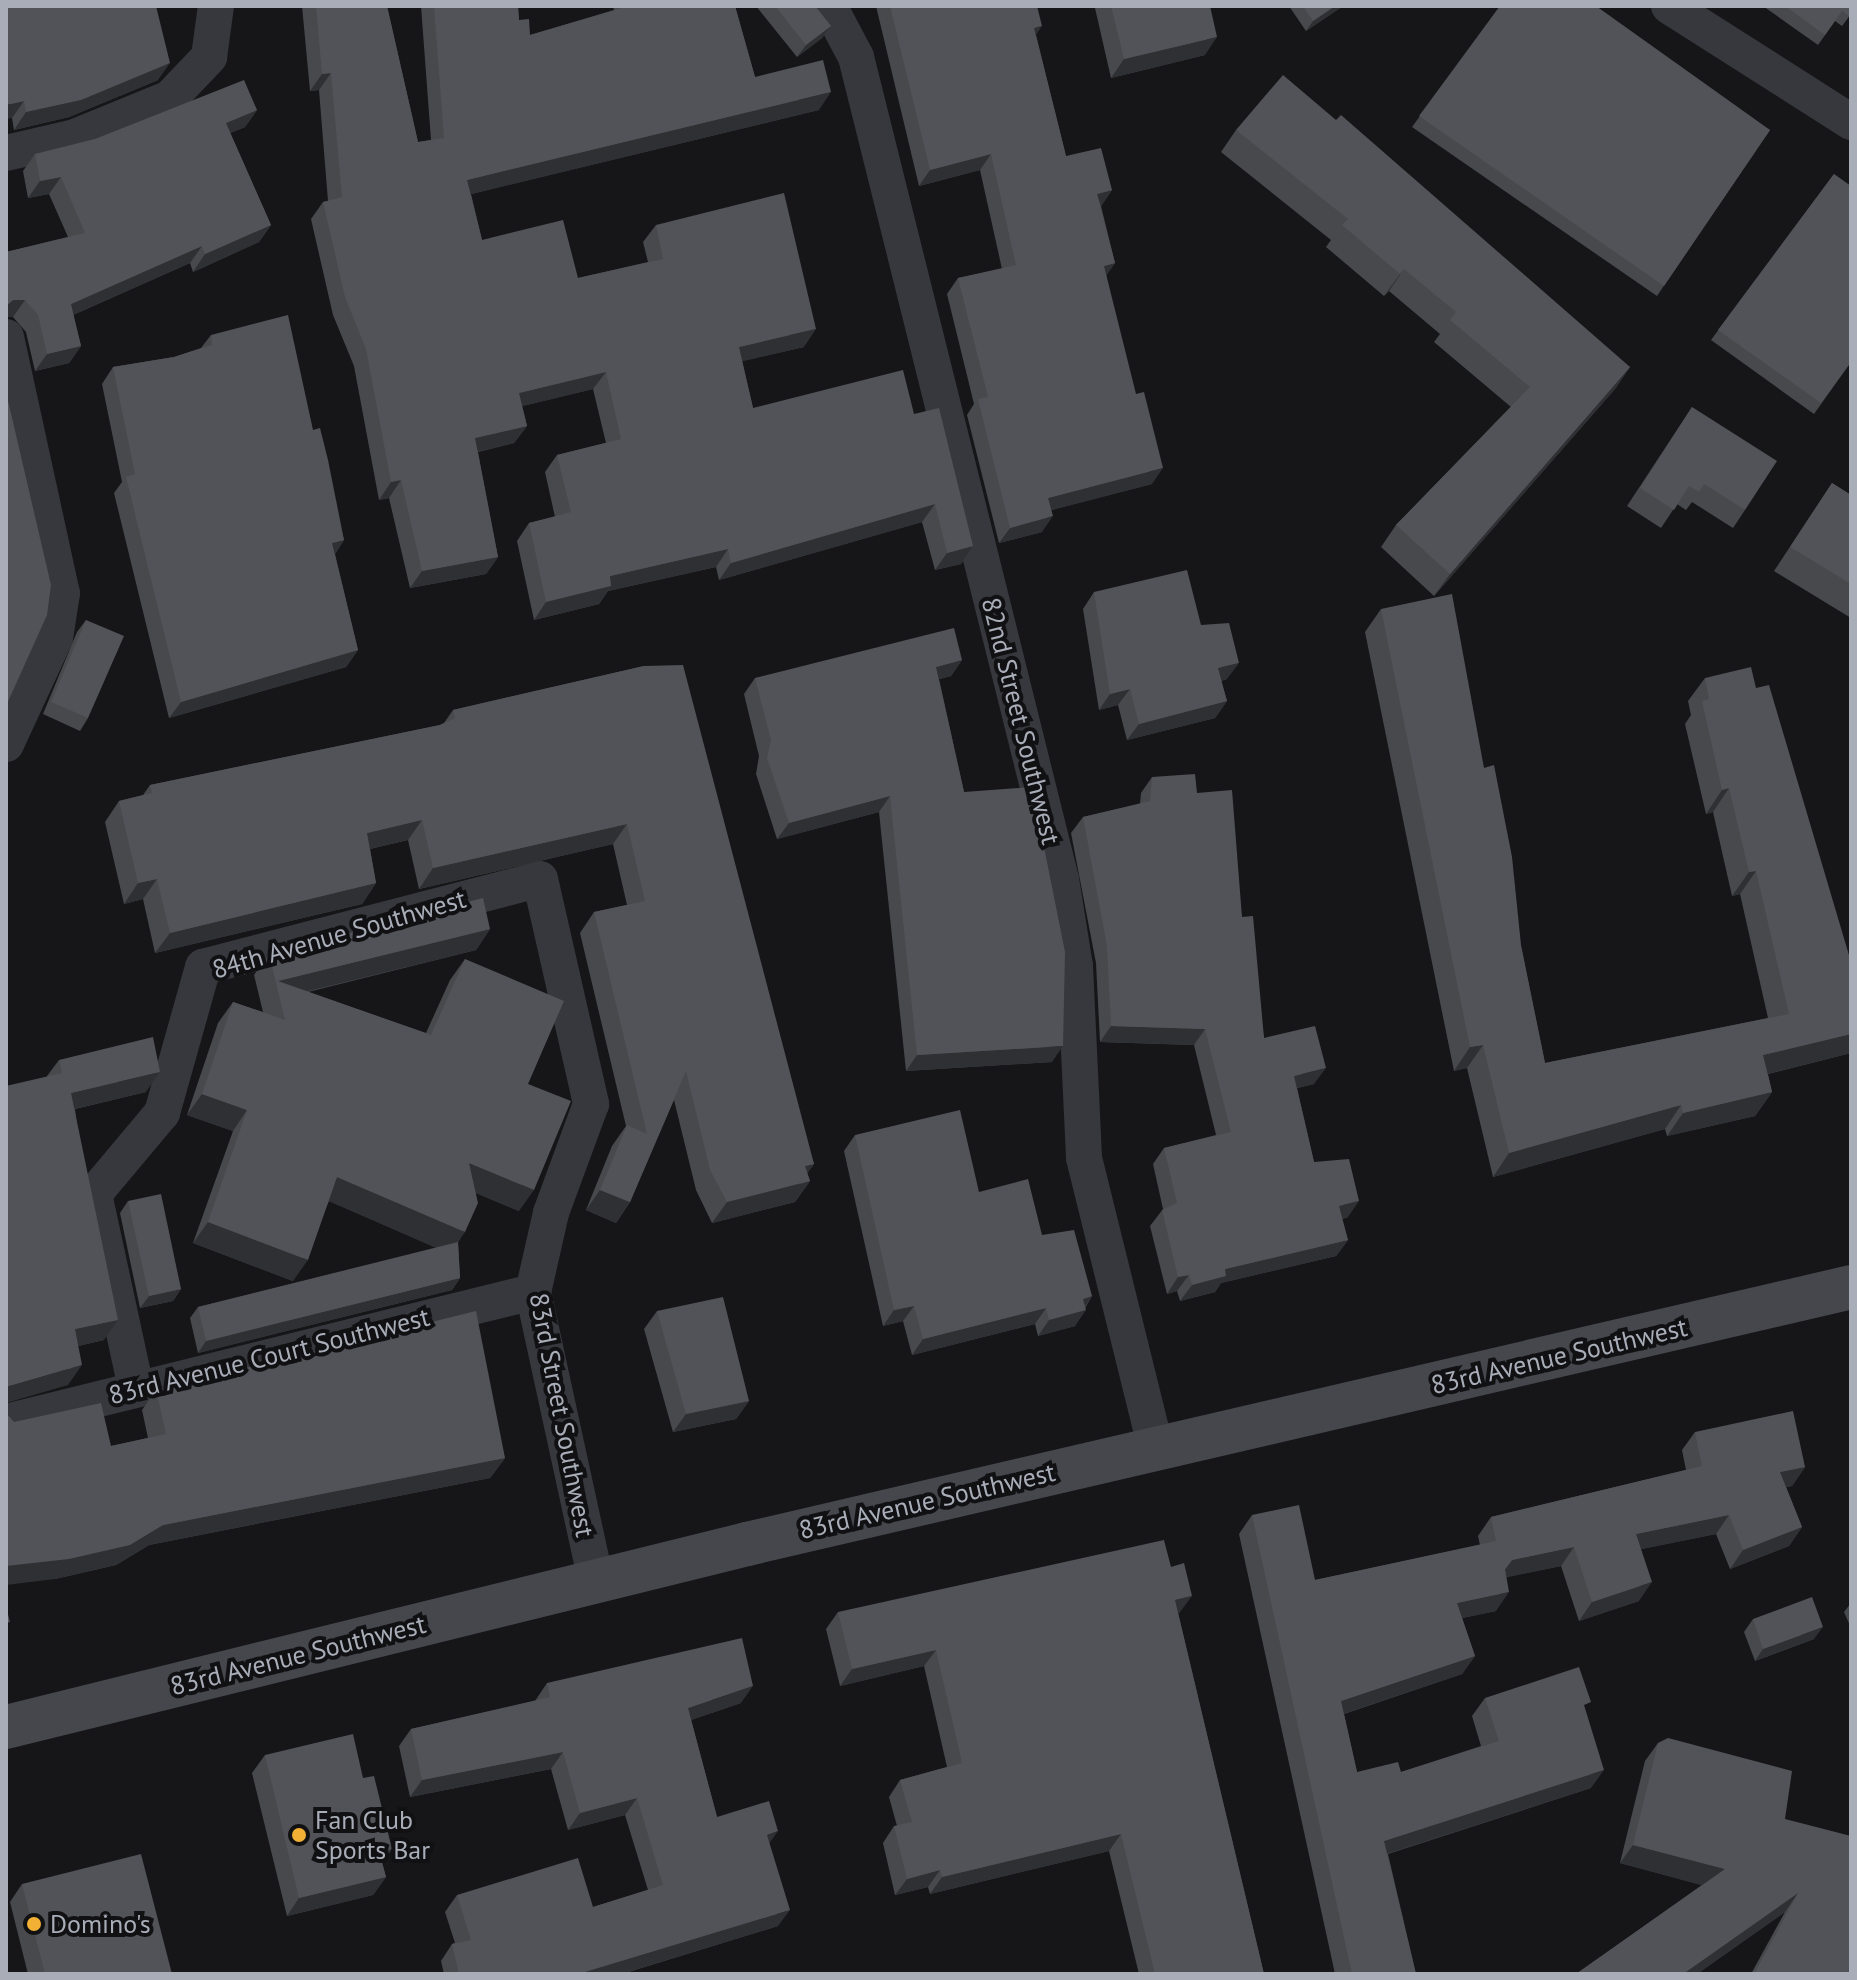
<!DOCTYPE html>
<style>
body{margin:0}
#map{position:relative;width:1857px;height:1980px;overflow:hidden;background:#161618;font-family:"PT Sans",sans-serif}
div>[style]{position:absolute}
.street>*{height:36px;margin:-18px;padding:0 18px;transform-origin:18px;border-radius:18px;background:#37383d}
.secondary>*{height:44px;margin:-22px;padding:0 22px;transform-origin:22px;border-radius:22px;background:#45474d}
.wall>*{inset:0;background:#47494d}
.shaded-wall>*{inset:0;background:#2f3033}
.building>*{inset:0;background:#525359}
.dots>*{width:22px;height:22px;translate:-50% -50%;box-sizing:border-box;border:4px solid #111113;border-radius:50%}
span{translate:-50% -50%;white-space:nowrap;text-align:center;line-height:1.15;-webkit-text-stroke:8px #111113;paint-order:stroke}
.street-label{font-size:26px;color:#a8adb8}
.poi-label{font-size:26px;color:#a8adb8}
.left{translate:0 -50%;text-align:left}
.frame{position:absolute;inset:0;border:8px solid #a8adb8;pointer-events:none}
</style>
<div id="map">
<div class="street">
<i style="left:829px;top:6px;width:58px;rotate:62.1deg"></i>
<i style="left:856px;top:57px;width:847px;rotate:76deg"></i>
<i style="left:1061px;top:879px;width:88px;rotate:80.9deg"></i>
<i style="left:1075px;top:966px;width:192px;rotate:87.3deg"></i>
<i style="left:1084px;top:1158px;width:299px;rotate:76.1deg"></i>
<i style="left:1669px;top:6px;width:216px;rotate:32.5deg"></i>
<i style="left:6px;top:153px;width:71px;rotate:-13.1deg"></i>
<i style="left:75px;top:137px;width:103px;rotate:-22.3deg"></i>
<i style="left:170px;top:98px;width:57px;rotate:-46.4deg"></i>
<i style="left:209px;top:57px;width:51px;rotate:-82.2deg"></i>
<i style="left:6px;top:337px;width:262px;rotate:77.7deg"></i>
<i style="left:62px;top:593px;width:46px;rotate:98.8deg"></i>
<i style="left:55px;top:638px;width:117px;rotate:114.8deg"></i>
<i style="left:136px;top:1388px;width:198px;rotate:-102.2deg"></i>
<i style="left:94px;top:1194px;width:106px;rotate:-50deg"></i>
<i style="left:162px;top:1113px;width:152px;rotate:-74.3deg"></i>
<i style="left:203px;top:967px;width:348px;rotate:-14.6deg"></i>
<i style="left:540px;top:879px;width:231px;rotate:77.2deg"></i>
<i style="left:591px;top:1104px;width:116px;rotate:110.2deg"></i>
<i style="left:551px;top:1213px;width:81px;rotate:102.8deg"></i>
<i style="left:533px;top:1292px;width:295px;rotate:77.7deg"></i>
<i style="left:6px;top:1422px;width:543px;rotate:-13.86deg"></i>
</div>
<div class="secondary">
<i style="left:6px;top:1727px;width:763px;rotate:-13.87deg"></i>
<i style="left:747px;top:1544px;width:1134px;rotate:-13.1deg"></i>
</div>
<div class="wall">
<i style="clip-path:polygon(6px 6px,158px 80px,69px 117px,14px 130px,12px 118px)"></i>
<i style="clip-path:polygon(302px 6px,387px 6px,418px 142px,431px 140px,421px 6px,518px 6px,519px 20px,530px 35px,614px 10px,613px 6px,735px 6px,755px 77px,819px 110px,471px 194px,482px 240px,578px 278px,648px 262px,643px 242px,656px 225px,804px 347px,742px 361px,753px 408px,914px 414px,973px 546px,961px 564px,935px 570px,922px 522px,719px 580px,716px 567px,608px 591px,599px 604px,534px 620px,517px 541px,529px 523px,555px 517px,545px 472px,557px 455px,606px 443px,593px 389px,522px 406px,527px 426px,514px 443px,478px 452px,498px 557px,486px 574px,410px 588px,389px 498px,379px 500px,354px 366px,333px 315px,311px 219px,323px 202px,328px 201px,319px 90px,310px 91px)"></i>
<i style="clip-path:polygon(756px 6px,815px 6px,831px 26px,822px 38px,797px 57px)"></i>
<i style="clip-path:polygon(876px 6px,1037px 6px,1036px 35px,1066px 156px,1112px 190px,1101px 206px,1115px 263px,1106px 275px,1152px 484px,1051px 510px,1042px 532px,999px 543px,967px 415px,974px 404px,947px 294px,958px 278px,1002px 269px,980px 170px,919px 186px)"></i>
<i style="clip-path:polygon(1096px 6px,1210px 6px,1205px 55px,1111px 78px,1095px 8px)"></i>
<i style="clip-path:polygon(1289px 6px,1343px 6px,1306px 31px)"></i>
<i style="clip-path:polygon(1500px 6px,1770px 130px,1657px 296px,1412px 127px)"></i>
<i style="clip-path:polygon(1763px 6px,1851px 6px,1851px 14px,1842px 26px,1835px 21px,1818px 45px)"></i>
<i style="clip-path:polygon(257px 110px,245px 127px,230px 133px,271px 225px,259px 242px,193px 272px,190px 263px,73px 315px,81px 346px,69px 363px,35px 371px,26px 332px,13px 317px,6px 317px,6px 252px,68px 237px,49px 194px,28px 198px,23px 171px,35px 154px)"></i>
<i style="clip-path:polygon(1236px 130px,1630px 367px,1615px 389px,1434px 596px,1381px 547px,1396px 525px,1511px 407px,1434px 342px,1440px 334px,1389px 291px,1384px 296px,1326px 247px,1331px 240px,1221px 152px)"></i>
<i style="clip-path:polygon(1834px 174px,1851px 362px,1814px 414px,1711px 340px)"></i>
<i style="clip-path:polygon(211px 335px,313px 430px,344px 540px,335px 554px,358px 650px,346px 667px,169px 718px,114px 493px,122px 482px,102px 384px,113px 367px,174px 357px,201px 348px)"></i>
<i style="clip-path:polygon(1692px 407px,1745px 510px,1733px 528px,1692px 502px,1686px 510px,1677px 504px,1661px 528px,1627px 506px)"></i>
<i style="clip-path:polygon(1832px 483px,1851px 495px,1851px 618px,1774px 571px)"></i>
<i style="clip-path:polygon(1094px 592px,1201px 625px,1227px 679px,1221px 681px,1227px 701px,1215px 718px,1127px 740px,1118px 705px,1099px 710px,1083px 609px)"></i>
<i style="clip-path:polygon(1381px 609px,1484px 768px,1545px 1063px,1768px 1018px,1740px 894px,1732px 896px,1713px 812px,1706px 814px,1685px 724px,1691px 715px,1688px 701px,1705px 678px,1756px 688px,1851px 962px,1851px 1053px,1768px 1074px,1772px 1092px,1755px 1116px,1667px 1136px,1665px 1129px,1493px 1177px,1467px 1068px,1454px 1071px,1365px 632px)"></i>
<i style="clip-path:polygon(86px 620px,88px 718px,80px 731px,43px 714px,77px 632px)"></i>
<i style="clip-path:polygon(962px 660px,951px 676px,939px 679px,964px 792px,1052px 1062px,906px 1071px,879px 812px,777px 839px,756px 774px,759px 756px,744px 694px,755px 678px)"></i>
<i style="clip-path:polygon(644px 666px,814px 1164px,807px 1173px,810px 1181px,795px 1202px,712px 1223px,696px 1190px,674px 1100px,630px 1202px,616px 1223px,586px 1210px,612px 1146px,626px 1126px,580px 933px,594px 912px,627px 905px,613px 844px,419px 889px,408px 840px,370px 849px,376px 883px,362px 904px,155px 953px,143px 899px,124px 904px,105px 822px,119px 801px,143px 795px,150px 785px,440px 725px,444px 723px,453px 710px)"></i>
<i style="clip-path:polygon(1152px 777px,1197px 793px,1242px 917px,1264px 1038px,1314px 1084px,1297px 1088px,1314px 1162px,1348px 1217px,1342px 1219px,1348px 1240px,1336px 1256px,1221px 1283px,1215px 1292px,1180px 1301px,1177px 1291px,1167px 1294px,1150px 1226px,1163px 1209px,1153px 1164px,1164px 1148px,1216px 1135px,1194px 1045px,1100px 1042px,1096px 963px,1071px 833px,1083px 817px,1140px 804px,1141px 793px)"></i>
<i style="clip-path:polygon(490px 929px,476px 950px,308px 992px,426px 1033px,450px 980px,465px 959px,528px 1084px,519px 1211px,476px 1193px,458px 1243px,460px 1278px,452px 1290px,198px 1353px,190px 1318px,198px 1307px,437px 1248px,329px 1201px,293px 1281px,193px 1243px,233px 1131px,187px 1115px,218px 1023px,233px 1002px,263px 1012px,254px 975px,269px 954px)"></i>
<i style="clip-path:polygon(59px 1060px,146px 1092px,75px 1109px,104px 1340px,78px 1346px,68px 1385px,47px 1076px)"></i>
<i style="clip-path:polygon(855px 1135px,1042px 1235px,1092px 1296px,1075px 1326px,1038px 1336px,1035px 1324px,912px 1355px,903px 1321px,883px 1326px,844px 1151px)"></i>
<i style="clip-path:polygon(128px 1201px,181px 1289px,173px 1301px,140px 1308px,120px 1213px)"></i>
<i style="clip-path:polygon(657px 1311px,749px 1401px,736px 1419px,673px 1432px,644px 1329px)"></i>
<i style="clip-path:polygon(156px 1390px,505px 1458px,490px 1478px,149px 1545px,116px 1565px,55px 1579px,14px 1422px,111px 1446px,148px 1438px,142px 1410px)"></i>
<i style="clip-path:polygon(1695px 1432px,1805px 1467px,1792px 1486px,1786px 1487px,1802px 1527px,1789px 1546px,1730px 1569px,1716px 1534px,1641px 1549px,1639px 1601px,1579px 1621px,1561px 1566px,1506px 1577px,1496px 1611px,1462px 1618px,1475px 1656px,1462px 1674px,1344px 1714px,1357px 1772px,1401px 1772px,1481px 1746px,1472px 1716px,1485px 1698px,1585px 1710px,1591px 1788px,1388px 1854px,1416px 1974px,1335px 1974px,1239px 1534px,1252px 1515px,1315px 1580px,1480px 1545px,1478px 1536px,1491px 1517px,1686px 1470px,1682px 1450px)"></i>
<i style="clip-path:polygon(1851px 1603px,1851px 1628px,1844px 1612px)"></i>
<i style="clip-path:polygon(838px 1612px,1180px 1612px,1178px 1613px,1264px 1974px,1139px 1974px,1109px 1851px,930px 1894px,928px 1887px,895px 1895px,883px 1843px,894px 1826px,897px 1826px,889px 1797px,900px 1780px,947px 1767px,924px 1666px,840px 1686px,826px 1629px)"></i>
<i style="clip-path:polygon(1753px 1619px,1814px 1639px,1755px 1661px,1744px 1632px)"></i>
<i style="clip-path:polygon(547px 1683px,741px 1703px,691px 1720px,717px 1817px,769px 1843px,778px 1926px,622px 1974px,444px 1974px,441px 1961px,452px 1944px,455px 1943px,445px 1912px,457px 1895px,593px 1907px,648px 1890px,625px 1815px,568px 1830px,551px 1769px,410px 1797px,399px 1746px,411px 1729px,535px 1701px)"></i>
<i style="clip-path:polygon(1658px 1743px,1785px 1819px,1851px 1974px,1751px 1974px,1785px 1912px,1697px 1974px,1576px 1974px,1702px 1885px,1620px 1863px,1645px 1761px)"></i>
<i style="clip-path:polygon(265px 1755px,363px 1778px,392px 1849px,382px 1862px,386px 1877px,373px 1895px,287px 1916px,252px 1773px)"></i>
<i style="clip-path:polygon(22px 1884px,172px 1974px,28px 1974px,10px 1902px)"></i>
</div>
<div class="shaded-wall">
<i style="clip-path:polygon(1335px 6px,1343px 6px,1306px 31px,1313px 21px)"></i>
<i style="clip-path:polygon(831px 26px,822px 38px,797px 57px,806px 45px)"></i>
<i style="clip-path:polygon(1042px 26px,1031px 42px,1034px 28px)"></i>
<i style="clip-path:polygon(1217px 37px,1205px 55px,1111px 78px,1124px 59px)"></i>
<i style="clip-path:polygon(170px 63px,158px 80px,69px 117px,14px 130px,26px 112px)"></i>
<i style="clip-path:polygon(331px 73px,319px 90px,310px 91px,322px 74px)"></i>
<i style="clip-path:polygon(831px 92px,819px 110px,455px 198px,467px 180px)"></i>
<i style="clip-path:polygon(24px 101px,12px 118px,6px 119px,6px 105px)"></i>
<i style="clip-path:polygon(257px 110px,245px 127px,214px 140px,226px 123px)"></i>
<i style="clip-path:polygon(991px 154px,980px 170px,919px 186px,930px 170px)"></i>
<i style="clip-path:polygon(61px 177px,49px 194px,28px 198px,40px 181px)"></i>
<i style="clip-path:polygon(1112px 190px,1101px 206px,1097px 194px)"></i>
<i style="clip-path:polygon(271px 225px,259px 242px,193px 272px,205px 254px)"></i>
<i style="clip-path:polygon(202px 246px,190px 263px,59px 321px,71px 304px)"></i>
<i style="clip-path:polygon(1115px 263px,1104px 279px,1104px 266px)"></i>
<i style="clip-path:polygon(1404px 269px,1389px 291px,1384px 296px,1400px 274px)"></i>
<i style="clip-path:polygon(13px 300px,25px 300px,13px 317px,6px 317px,6px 306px)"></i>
<i style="clip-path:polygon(816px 329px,804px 347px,726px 365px,739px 347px)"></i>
<i style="clip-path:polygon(81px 346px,69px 363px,35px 371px,47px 354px)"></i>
<i style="clip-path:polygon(1630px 367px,1615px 389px,1434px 596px,1450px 574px)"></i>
<i style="clip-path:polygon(606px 372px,593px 389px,507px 410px,519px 393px)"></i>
<i style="clip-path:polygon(527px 426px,514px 443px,463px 455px,475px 438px)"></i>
<i style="clip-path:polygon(1163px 468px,1152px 484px,1037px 514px,1048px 498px)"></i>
<i style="clip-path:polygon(401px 480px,389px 498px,379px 500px,391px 482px)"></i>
<i style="clip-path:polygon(935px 504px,922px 522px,719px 580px,731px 563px)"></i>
<i style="clip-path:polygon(1053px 516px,1042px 532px,999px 543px,1010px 528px)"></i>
<i style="clip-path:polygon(344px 540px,333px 557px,332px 543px)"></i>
<i style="clip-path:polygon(973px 546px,961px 564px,935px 570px,947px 553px)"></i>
<i style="clip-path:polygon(728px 549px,716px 567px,608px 591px,599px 604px,534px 620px,546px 602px,610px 576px)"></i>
<i style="clip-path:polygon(498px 557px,486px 574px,410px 588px,422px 571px)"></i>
<i style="clip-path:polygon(358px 650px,346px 667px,169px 718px,181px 702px)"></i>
<i style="clip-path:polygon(962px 660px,951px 676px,925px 683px,936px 667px)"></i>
<i style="clip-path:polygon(1239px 663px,1227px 679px,1206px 685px,1218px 668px)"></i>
<i style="clip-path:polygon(1130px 689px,1118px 705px,1099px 710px,1110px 694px)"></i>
<i style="clip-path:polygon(1227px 701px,1215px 718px,1127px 740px,1139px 724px)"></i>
<i style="clip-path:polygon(1729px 788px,1713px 812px,1706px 814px,1722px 790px)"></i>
<i style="clip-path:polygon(890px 796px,879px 812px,777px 839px,789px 823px)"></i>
<i style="clip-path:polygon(422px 820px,408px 840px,352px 853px,367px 833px)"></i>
<i style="clip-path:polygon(627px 824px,613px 844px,419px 889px,433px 868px)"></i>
<i style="clip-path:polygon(1756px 871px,1740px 894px,1732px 896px,1749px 872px)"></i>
<i style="clip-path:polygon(157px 879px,143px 899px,124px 904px,138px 883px)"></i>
<i style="clip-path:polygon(376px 883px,362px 904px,155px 953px,170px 933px)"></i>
<i style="clip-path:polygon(490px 929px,476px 950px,280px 998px,278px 981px)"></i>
<i style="clip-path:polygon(1111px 1026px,1205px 1029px,1194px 1045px,1100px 1042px)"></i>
<i style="clip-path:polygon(1851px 1034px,1851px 1053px,1747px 1079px,1763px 1055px)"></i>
<i style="clip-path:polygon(1483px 1045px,1467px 1068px,1454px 1071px,1470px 1047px)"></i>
<i style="clip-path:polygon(1063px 1046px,1052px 1062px,906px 1071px,917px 1055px)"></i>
<i style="clip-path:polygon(1326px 1068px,1314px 1084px,1282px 1092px,1294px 1076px)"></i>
<i style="clip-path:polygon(160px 1072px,146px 1092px,57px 1113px,71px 1093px)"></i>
<i style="clip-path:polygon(1772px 1092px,1755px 1116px,1667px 1136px,1683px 1113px)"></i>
<i style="clip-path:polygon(202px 1094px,247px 1110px,233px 1131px,187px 1115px)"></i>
<i style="clip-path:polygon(1681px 1105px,1665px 1129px,1493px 1177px,1509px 1153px)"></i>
<i style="clip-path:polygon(469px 1163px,534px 1190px,519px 1211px,454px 1184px)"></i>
<i style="clip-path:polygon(814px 1164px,800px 1184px,810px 1181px,795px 1202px,712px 1223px,727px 1202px,805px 1166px)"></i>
<i style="clip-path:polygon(337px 1177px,465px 1232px,450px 1254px,322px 1198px)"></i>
<i style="clip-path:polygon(600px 1190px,630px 1202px,616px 1223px,586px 1210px)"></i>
<i style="clip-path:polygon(1359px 1201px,1348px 1217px,1328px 1222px,1339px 1206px)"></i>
<i style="clip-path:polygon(208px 1222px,308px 1260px,293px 1281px,193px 1243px)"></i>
<i style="clip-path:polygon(1348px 1240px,1336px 1256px,1221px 1283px,1215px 1292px,1180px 1301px,1192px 1285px,1225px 1269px)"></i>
<i style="clip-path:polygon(1189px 1275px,1177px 1291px,1167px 1294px,1178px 1277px)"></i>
<i style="clip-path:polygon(460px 1278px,452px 1290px,198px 1353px,206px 1341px)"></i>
<i style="clip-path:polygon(181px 1289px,173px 1301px,140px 1308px,149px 1296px)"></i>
<i style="clip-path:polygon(1092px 1296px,1082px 1311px,1086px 1310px,1075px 1326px,1038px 1336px,1049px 1320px,1083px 1299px)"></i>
<i style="clip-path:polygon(914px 1306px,903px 1321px,883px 1326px,894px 1310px)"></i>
<i style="clip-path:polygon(1046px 1308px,1035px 1324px,912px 1355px,923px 1339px)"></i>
<i style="clip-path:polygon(118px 1320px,104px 1340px,61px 1350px,75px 1329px)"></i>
<i style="clip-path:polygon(82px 1365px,68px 1385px,6px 1403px,6px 1387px)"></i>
<i style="clip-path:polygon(749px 1401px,736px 1419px,673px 1432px,686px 1414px)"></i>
<i style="clip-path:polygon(505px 1458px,490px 1478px,149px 1545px,116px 1565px,55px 1579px,6px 1585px,6px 1566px,163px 1525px)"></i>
<i style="clip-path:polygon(1805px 1467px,1792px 1486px,1767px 1491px,1780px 1472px)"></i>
<i style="clip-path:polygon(1729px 1515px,1716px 1534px,1623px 1553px,1636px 1534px)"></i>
<i style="clip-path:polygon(1802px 1527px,1789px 1546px,1730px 1569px,1743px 1550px)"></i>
<i style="clip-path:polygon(1574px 1547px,1561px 1566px,1499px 1579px,1492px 1588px,1512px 1560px)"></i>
<i style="clip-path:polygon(1652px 1582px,1639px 1601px,1579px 1621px,1592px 1602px)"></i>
<i style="clip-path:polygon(1509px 1592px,1496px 1611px,1444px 1622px,1457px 1603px)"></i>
<i style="clip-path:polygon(1192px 1596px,1180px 1612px,1163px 1616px,1175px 1600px)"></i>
<i style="clip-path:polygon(1823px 1627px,1814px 1639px,1755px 1661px,1763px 1649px)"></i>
<i style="clip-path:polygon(936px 1650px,924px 1666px,840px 1686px,852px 1669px)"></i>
<i style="clip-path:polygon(1475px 1656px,1462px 1674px,1328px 1719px,1341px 1701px)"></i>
<i style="clip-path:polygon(753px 1686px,741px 1703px,676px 1725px,688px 1708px)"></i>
<i style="clip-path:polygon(563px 1752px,551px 1769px,410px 1797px,422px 1780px)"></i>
<i style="clip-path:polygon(1604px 1770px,1591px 1788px,1371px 1859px,1384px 1841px)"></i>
<i style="clip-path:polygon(637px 1798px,625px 1815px,568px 1830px,580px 1813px)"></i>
<i style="clip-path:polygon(778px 1831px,766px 1848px,767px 1835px)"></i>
<i style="clip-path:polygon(1121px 1834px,1109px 1851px,930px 1894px,942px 1877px)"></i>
<i style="clip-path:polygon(1633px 1845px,1725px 1869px,1712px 1888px,1620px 1863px)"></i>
<i style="clip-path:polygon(392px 1849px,379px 1867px,379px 1852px)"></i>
<i style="clip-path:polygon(940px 1870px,928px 1887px,895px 1895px,907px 1879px)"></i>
<i style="clip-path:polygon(386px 1877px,373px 1895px,287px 1916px,299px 1898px)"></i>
<i style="clip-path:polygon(1798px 1893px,1785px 1912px,1697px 1974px,1683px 1974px)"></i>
<i style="clip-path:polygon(790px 1910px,778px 1926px,621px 1974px,578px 1974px)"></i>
</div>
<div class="building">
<i style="clip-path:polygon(6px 6px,156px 6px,170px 63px,81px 100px,26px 112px,24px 101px,6px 105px)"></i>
<i style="clip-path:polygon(316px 6px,387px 6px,418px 142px,444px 138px,434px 6px,518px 6px,519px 20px,529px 19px,530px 35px,629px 6px,735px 6px,755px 77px,823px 60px,831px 92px,467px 180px,482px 240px,563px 220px,578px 278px,663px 259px,656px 225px,784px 193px,816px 329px,739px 347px,753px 408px,903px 370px,914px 414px,939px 408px,973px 546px,947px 553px,935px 504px,731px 563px,728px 549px,610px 576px,611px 586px,546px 602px,529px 523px,571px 512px,557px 455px,621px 439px,606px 372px,519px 393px,527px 426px,475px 438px,498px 557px,422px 571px,401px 480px,391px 482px,366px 349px,345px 297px,323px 202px,342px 197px,331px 73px,322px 74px)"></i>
<i style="clip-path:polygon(775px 6px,815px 6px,831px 26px,806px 45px)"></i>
<i style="clip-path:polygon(890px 6px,1037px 6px,1042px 26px,1034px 28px,1066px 156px,1101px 148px,1112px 190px,1097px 194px,1115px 263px,1104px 266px,1136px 394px,1144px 392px,1163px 468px,1048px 498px,1053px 516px,1010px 528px,978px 399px,988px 397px,958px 278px,1016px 265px,991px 154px,930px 170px)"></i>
<i style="clip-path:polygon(1111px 6px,1210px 6px,1217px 37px,1124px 59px)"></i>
<i style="clip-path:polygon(1303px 6px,1335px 6px,1313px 21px)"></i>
<i style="clip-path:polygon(1500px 6px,1596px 6px,1770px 130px,1664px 286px,1419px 116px)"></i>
<i style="clip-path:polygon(1785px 6px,1851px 6px,1851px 13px,1849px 16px,1842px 11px,1825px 35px)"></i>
<i style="clip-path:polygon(1283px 75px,1336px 120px,1341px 115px,1630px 367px,1450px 574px,1396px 525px,1530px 387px,1450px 320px,1456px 312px,1404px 269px,1400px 274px,1342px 225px,1348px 219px,1236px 130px)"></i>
<i style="clip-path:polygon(244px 80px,257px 110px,226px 123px,271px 225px,205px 254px,202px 246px,71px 304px,81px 346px,47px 354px,38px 315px,25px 300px,13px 300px,6px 306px,6px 252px,85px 233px,61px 177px,40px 181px,35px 154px,95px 139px)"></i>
<i style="clip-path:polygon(1834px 174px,1851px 186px,1851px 362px,1821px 403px,1718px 330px)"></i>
<i style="clip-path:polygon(288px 315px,313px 430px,320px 428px,328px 460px,344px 540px,332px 543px,358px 650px,181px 702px,126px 477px,135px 474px,113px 367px,174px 357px,212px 345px,211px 335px)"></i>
<i style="clip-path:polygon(6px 392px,51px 585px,47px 615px,6px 706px)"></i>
<i style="clip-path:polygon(1692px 407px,1777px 461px,1745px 510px,1704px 484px,1699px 492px,1689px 486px,1674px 510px,1640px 488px)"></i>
<i style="clip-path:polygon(1832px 483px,1851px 495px,1851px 584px,1790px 547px)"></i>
<i style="clip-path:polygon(1187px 570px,1201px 625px,1229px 623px,1239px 663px,1218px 668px,1227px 701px,1139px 724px,1130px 689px,1110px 694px,1094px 592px)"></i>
<i style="clip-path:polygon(1452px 594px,1484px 768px,1494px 765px,1512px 857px,1521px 945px,1545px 1063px,1789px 1014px,1756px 871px,1749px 872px,1729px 788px,1722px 790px,1702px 701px,1709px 699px,1705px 678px,1751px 667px,1756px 688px,1769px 685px,1851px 962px,1851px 1034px,1763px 1055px,1772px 1092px,1683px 1113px,1681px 1105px,1509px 1153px,1483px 1045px,1470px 1047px,1381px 609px)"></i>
<i style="clip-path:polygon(86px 620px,124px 636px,88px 718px,51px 702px)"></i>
<i style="clip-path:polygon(954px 628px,962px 660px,936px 667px,964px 792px,1032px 787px,1065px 952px,1063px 1046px,917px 1055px,890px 796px,789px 823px,767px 758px,771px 740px,755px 678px)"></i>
<i style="clip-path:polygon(683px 665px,814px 1164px,805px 1166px,810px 1181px,727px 1202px,710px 1170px,686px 1071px,630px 1202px,600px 1190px,627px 1125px,647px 1134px,594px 912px,645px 901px,627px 824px,433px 868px,422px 820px,367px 833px,376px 883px,170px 933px,157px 879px,138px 883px,119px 801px,152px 793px,150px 785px,440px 725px,455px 718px,453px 710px,644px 666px)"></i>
<i style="clip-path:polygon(1195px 774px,1197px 793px,1232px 790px,1242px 917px,1253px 916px,1264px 1038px,1315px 1026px,1326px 1068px,1294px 1076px,1314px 1162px,1349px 1159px,1359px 1201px,1339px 1206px,1348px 1240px,1225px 1269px,1226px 1276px,1192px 1285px,1189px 1275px,1178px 1277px,1162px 1210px,1177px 1203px,1164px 1148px,1231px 1132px,1205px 1029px,1111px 1026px,1107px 946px,1083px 817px,1150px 801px,1152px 777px)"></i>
<i style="clip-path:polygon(483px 898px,490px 929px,278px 981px,431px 1035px,465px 959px,564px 1001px,528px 1084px,571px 1101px,534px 1190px,469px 1163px,478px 1203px,465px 1232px,337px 1177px,308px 1260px,208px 1222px,247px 1110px,202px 1094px,233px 1002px,285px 1020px,269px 954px)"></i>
<i style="clip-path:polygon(153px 1037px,160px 1072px,71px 1093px,118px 1320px,75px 1329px,82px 1365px,6px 1387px,6px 1086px,62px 1073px,59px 1060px)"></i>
<i style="clip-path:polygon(960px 1110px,979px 1192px,1028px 1179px,1042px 1235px,1074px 1230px,1092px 1296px,1083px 1299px,1086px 1310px,1049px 1320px,1046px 1308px,923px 1339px,914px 1306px,894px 1310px,855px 1135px)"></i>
<i style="clip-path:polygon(161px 1194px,181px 1289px,149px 1296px,128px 1201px)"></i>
<i style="clip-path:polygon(458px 1242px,460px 1278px,206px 1341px,198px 1307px)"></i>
<i style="clip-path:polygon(723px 1297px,749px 1401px,686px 1414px,657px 1311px)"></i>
<i style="clip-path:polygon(476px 1311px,505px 1458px,163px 1525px,130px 1545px,69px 1559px,6px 1566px,6px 1413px,14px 1422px,101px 1403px,111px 1446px,166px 1434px,156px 1390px)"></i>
<i style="clip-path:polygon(1793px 1411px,1805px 1467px,1780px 1472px,1802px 1527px,1743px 1550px,1729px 1515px,1636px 1534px,1652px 1582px,1592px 1602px,1574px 1547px,1512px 1560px,1505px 1569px,1509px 1592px,1457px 1603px,1475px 1656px,1341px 1701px,1357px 1772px,1398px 1762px,1401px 1772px,1499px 1741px,1485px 1698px,1579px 1667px,1591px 1702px,1584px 1705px,1604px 1770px,1384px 1841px,1416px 1974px,1352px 1974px,1252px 1515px,1299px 1505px,1315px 1580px,1496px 1541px,1491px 1517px,1702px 1466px,1695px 1432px)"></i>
<i style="clip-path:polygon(1164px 1540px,1171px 1567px,1184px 1563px,1192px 1596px,1175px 1600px,1264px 1974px,1155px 1974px,1121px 1834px,942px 1877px,940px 1870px,907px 1879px,894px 1826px,912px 1822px,900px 1780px,962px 1763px,936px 1650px,852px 1669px,838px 1612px)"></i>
<i style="clip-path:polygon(1812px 1597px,1823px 1627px,1763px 1649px,1753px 1619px)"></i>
<i style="clip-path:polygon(6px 1607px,10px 1622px,6px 1623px)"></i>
<i style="clip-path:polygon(742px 1638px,753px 1686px,688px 1708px,717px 1817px,769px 1801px,778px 1831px,767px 1835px,790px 1910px,578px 1974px,459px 1974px,452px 1944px,471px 1940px,457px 1895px,578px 1858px,593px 1907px,663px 1885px,637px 1798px,580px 1813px,563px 1752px,422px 1780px,411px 1729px,550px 1697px,547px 1683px)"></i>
<i style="clip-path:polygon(353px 1734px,363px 1778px,374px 1776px,392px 1849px,379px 1852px,386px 1877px,299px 1898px,265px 1755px)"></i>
<i style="clip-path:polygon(1668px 1738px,1792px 1771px,1785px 1819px,1851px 1836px,1851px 1974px,1754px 1974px,1798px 1893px,1683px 1974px,1576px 1974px,1725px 1869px,1633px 1845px,1658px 1743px)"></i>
<i style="clip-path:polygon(141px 1854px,172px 1974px,45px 1974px,22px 1884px)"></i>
</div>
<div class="dots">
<i style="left:299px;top:1835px;background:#f2b134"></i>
<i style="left:34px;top:1924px;background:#f2b134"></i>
</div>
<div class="street-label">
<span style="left:1021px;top:721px;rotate:76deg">82nd Street Southwest</span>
<span style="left:339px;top:934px;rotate:-16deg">84th Avenue Southwest</span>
<span style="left:269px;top:1356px;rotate:-14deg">83rd Avenue Court Southwest</span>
<span style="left:1559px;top:1356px;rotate:-13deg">83rd Avenue Southwest</span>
<span style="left:562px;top:1415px;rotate:79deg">83rd Street Southwest</span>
<span style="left:927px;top:1501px;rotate:-13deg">83rd Avenue Southwest</span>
<span style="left:298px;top:1655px;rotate:-14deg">83rd Avenue Southwest</span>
</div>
<div class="poi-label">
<span class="left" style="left:315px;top:1835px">Fan Club<br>Sports Bar</span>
<span class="left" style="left:50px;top:1924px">Domino's</span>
</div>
<div class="frame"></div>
</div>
